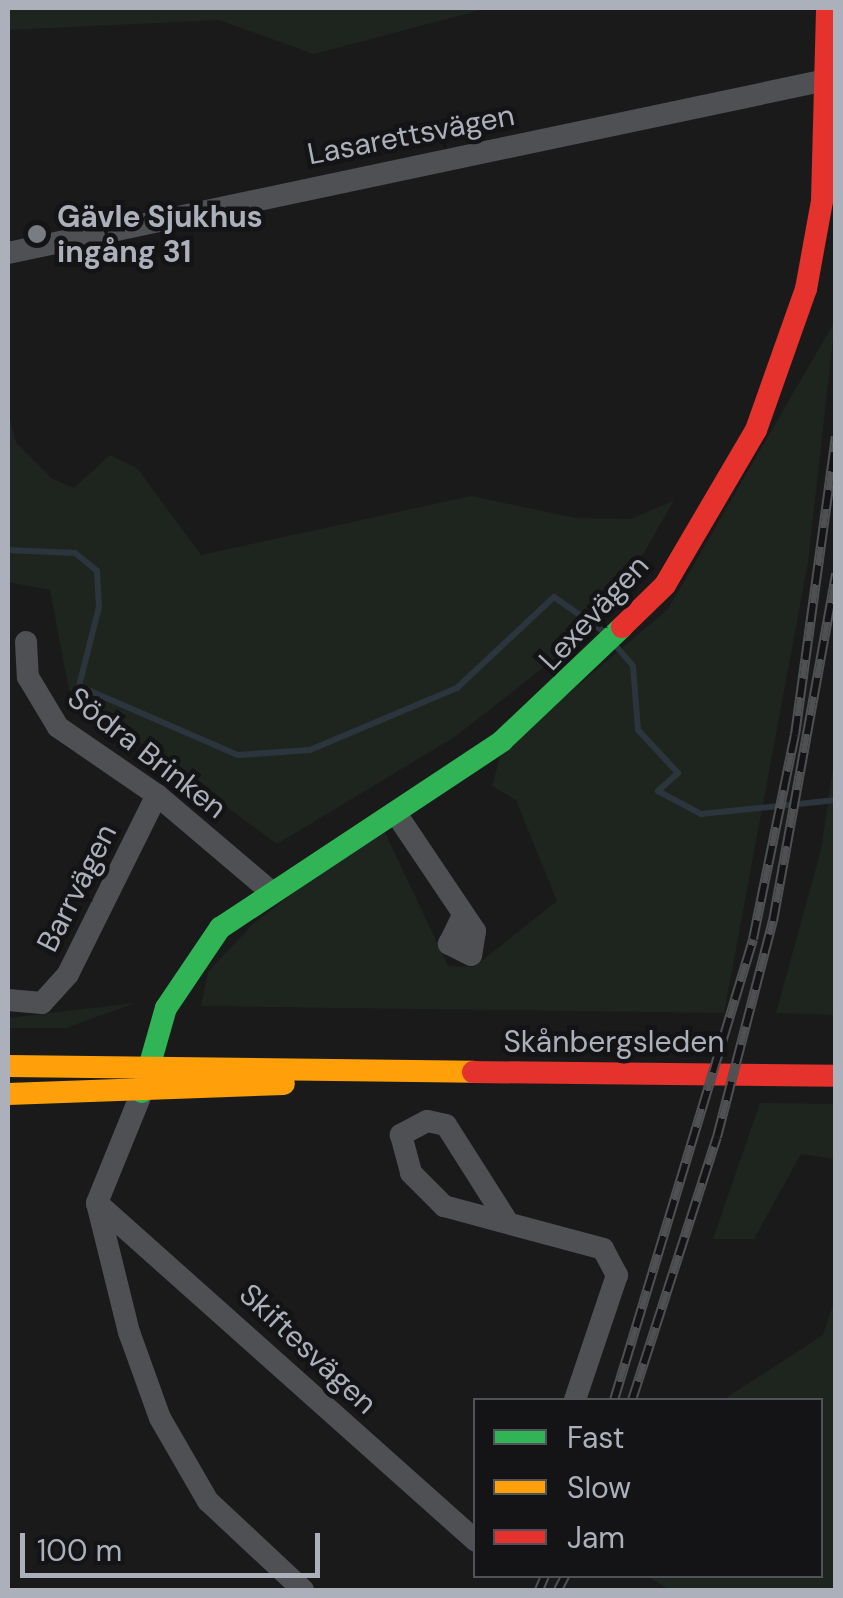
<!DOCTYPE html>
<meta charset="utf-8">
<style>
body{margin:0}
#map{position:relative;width:843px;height:1598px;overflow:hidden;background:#1a1a1b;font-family:"DM Sans",sans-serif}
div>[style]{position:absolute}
.green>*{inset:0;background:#1e251f}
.stream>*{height:6px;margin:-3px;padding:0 3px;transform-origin:3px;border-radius:3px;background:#2c353d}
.street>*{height:22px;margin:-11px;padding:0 11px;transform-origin:11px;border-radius:11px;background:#4e5054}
.fast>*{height:22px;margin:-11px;padding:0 11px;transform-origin:11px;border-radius:11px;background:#30b455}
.slow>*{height:22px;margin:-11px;padding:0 11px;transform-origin:11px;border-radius:11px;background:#ff9f0a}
.jam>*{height:22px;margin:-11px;padding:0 11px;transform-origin:11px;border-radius:11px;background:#e5322d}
.rail>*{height:10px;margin-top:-5px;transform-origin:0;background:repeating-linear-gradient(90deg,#141417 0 19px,#4e5052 0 38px);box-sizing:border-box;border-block:2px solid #4e5052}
.dots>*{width:28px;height:28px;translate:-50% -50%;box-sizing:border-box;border:5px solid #141417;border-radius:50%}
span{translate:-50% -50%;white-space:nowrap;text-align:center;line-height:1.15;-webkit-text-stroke:9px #141417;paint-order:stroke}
.street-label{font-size:30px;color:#abb0bb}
.poi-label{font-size:30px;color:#abb0bb;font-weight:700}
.left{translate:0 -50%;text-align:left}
.frame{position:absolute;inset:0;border:10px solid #abb0bb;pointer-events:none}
.legend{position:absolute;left:473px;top:1398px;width:350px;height:180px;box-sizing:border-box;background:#141417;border:2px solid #505259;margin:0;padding:12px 18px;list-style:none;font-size:30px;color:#abb0bb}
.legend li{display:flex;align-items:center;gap:20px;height:50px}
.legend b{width:50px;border:2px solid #505259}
.scale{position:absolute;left:20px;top:1533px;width:300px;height:45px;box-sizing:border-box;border:5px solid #abb0bb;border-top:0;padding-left:12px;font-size:30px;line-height:35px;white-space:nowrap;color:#abb0bb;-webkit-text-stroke:8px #141417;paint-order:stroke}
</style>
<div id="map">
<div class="green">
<i style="clip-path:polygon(8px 8px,488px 8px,314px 54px,219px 20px,8px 30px)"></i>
<i style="clip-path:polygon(835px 321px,808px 562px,724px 1013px,201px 1006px,208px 972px,254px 923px,382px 826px,448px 966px,474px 967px,557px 901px,516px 800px,492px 786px,502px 750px,668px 609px)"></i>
<i style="clip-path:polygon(8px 410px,16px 443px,51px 478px,74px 488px,110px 455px,137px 468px,201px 555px,471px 496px,576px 518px,632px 519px,674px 500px,633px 572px,568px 648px,456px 736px,277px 844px,69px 690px,50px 590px,8px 582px)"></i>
<i style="clip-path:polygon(835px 754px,835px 1015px,776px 1013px,821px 850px)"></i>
<i style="clip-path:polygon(135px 1003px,66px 1028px,8px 1028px,8px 1018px)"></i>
<i style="clip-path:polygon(760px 1103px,835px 1104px,835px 1159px,801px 1154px,754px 1239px,713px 1239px)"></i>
<i style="clip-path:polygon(835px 1298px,835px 1590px,670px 1590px,647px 1576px,820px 1576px,820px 1400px,723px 1400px,823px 1335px)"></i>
</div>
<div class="stream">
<i style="left:8px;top:550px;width:67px;rotate:2.6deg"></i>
<i style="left:75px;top:553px;width:28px;rotate:39deg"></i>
<i style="left:97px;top:571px;width:36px;rotate:87deg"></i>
<i style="left:99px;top:607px;width:81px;rotate:104.2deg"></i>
<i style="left:79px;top:686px;width:173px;rotate:23.5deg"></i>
<i style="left:238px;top:755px;width:72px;rotate:-4deg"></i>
<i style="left:310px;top:750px;width:160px;rotate:-22.9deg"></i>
<i style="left:457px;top:688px;width:133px;rotate:-43.2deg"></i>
<i style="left:554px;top:597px;width:60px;rotate:34.8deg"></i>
<i style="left:614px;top:644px;width:29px;rotate:49deg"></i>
<i style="left:633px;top:666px;width:64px;rotate:85.5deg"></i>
<i style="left:638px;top:730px;width:59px;rotate:47.1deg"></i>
<i style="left:678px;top:773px;width:27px;rotate:138deg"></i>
<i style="left:658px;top:791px;width:49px;rotate:28.1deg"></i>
<i style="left:701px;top:814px;width:136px;rotate:-5.9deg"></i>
</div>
<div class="street">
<i style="left:8px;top:253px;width:836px;rotate:-11.94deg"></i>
<i style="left:26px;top:642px;width:35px;rotate:87deg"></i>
<i style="left:28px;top:677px;width:58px;rotate:59deg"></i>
<i style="left:58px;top:727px;width:120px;rotate:34.5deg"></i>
<i style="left:157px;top:795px;width:147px;rotate:40.3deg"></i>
<i style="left:397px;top:815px;width:140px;rotate:56.1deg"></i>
<i style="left:475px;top:931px;width:24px;rotate:99deg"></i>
<i style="left:471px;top:955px;width:25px;rotate:-153deg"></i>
<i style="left:449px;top:944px;width:30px;rotate:-64deg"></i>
<i style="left:8px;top:1000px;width:34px;rotate:5deg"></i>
<i style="left:42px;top:1003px;width:39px;rotate:-48deg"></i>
<i style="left:68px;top:974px;width:200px;rotate:-63.6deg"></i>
<i style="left:142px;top:1092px;width:120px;rotate:112.1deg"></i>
<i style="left:97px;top:1203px;width:133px;rotate:76.1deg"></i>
<i style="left:129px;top:1332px;width:91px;rotate:70.2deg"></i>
<i style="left:160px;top:1418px;width:96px;rotate:60deg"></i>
<i style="left:208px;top:1501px;width:130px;rotate:43.1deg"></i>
<i style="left:97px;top:1203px;width:508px;rotate:41.73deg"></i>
<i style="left:505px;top:1218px;width:110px;rotate:-122.4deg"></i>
<i style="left:446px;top:1125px;width:19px;rotate:-168deg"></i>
<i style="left:427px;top:1121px;width:30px;rotate:152deg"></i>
<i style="left:401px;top:1135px;width:39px;rotate:75deg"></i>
<i style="left:411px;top:1173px;width:47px;rotate:45deg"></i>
<i style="left:444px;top:1206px;width:165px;rotate:15.1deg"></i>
<i style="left:603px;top:1249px;width:30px;rotate:62deg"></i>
<i style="left:617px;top:1275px;width:132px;rotate:108.6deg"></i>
</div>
<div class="fast">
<i style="left:142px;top:1092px;width:87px;rotate:-74.1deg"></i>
<i style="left:166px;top:1008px;width:97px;rotate:-56deg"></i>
<i style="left:220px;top:928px;width:338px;rotate:-33.5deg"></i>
<i style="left:502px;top:741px;width:166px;rotate:-43.5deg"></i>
</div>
<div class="slow">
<i style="left:8px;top:1066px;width:465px;rotate:0.7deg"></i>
<i style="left:8px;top:1094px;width:276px;rotate:-2.1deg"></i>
</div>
<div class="jam">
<i style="left:622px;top:627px;width:60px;rotate:-44.3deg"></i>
<i style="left:665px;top:585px;width:180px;rotate:-59.6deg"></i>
<i style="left:756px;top:430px;width:150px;rotate:-70.5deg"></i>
<i style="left:806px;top:289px;width:89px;rotate:-79.7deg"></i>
<i style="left:822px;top:201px;width:193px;rotate:-88.5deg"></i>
<i style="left:473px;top:1072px;width:363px;rotate:0.6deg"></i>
</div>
<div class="rail">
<i style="left:614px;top:1400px;width:481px;rotate:-73.2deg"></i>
<i style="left:753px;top:939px;width:208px;rotate:-78.4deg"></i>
<i style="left:795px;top:735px;width:301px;rotate:-82.2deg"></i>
<i style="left:632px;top:1400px;width:276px;rotate:-72.1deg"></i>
<i style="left:717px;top:1137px;width:223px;rotate:-75.5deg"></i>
<i style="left:773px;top:921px;width:353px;rotate:-79.7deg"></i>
<i style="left:539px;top:1590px;width:15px;rotate:-67deg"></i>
<i style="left:558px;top:1590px;width:16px;rotate:-63deg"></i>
</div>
<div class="dots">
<i style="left:37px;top:234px;background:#787c83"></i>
</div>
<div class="street-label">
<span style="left:411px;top:135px;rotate:-11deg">Lasarettsvägen</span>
<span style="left:594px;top:613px;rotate:-47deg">Lexevägen</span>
<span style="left:147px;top:753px;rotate:38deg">Södra Brinken</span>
<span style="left:77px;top:888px;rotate:-63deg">Barrvägen</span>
<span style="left:614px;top:1042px">Skånbergsleden</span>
<span style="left:308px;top:1349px;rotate:43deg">Skiftesvägen</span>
</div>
<div class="poi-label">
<span class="left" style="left:57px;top:234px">Gävle Sjukhus<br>ingång 31</span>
</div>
<div class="frame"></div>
<ul class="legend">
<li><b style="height:12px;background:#30b455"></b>Fast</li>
<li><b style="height:12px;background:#ff9f0a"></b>Slow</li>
<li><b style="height:12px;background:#e5322d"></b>Jam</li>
</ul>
<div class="scale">100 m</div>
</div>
